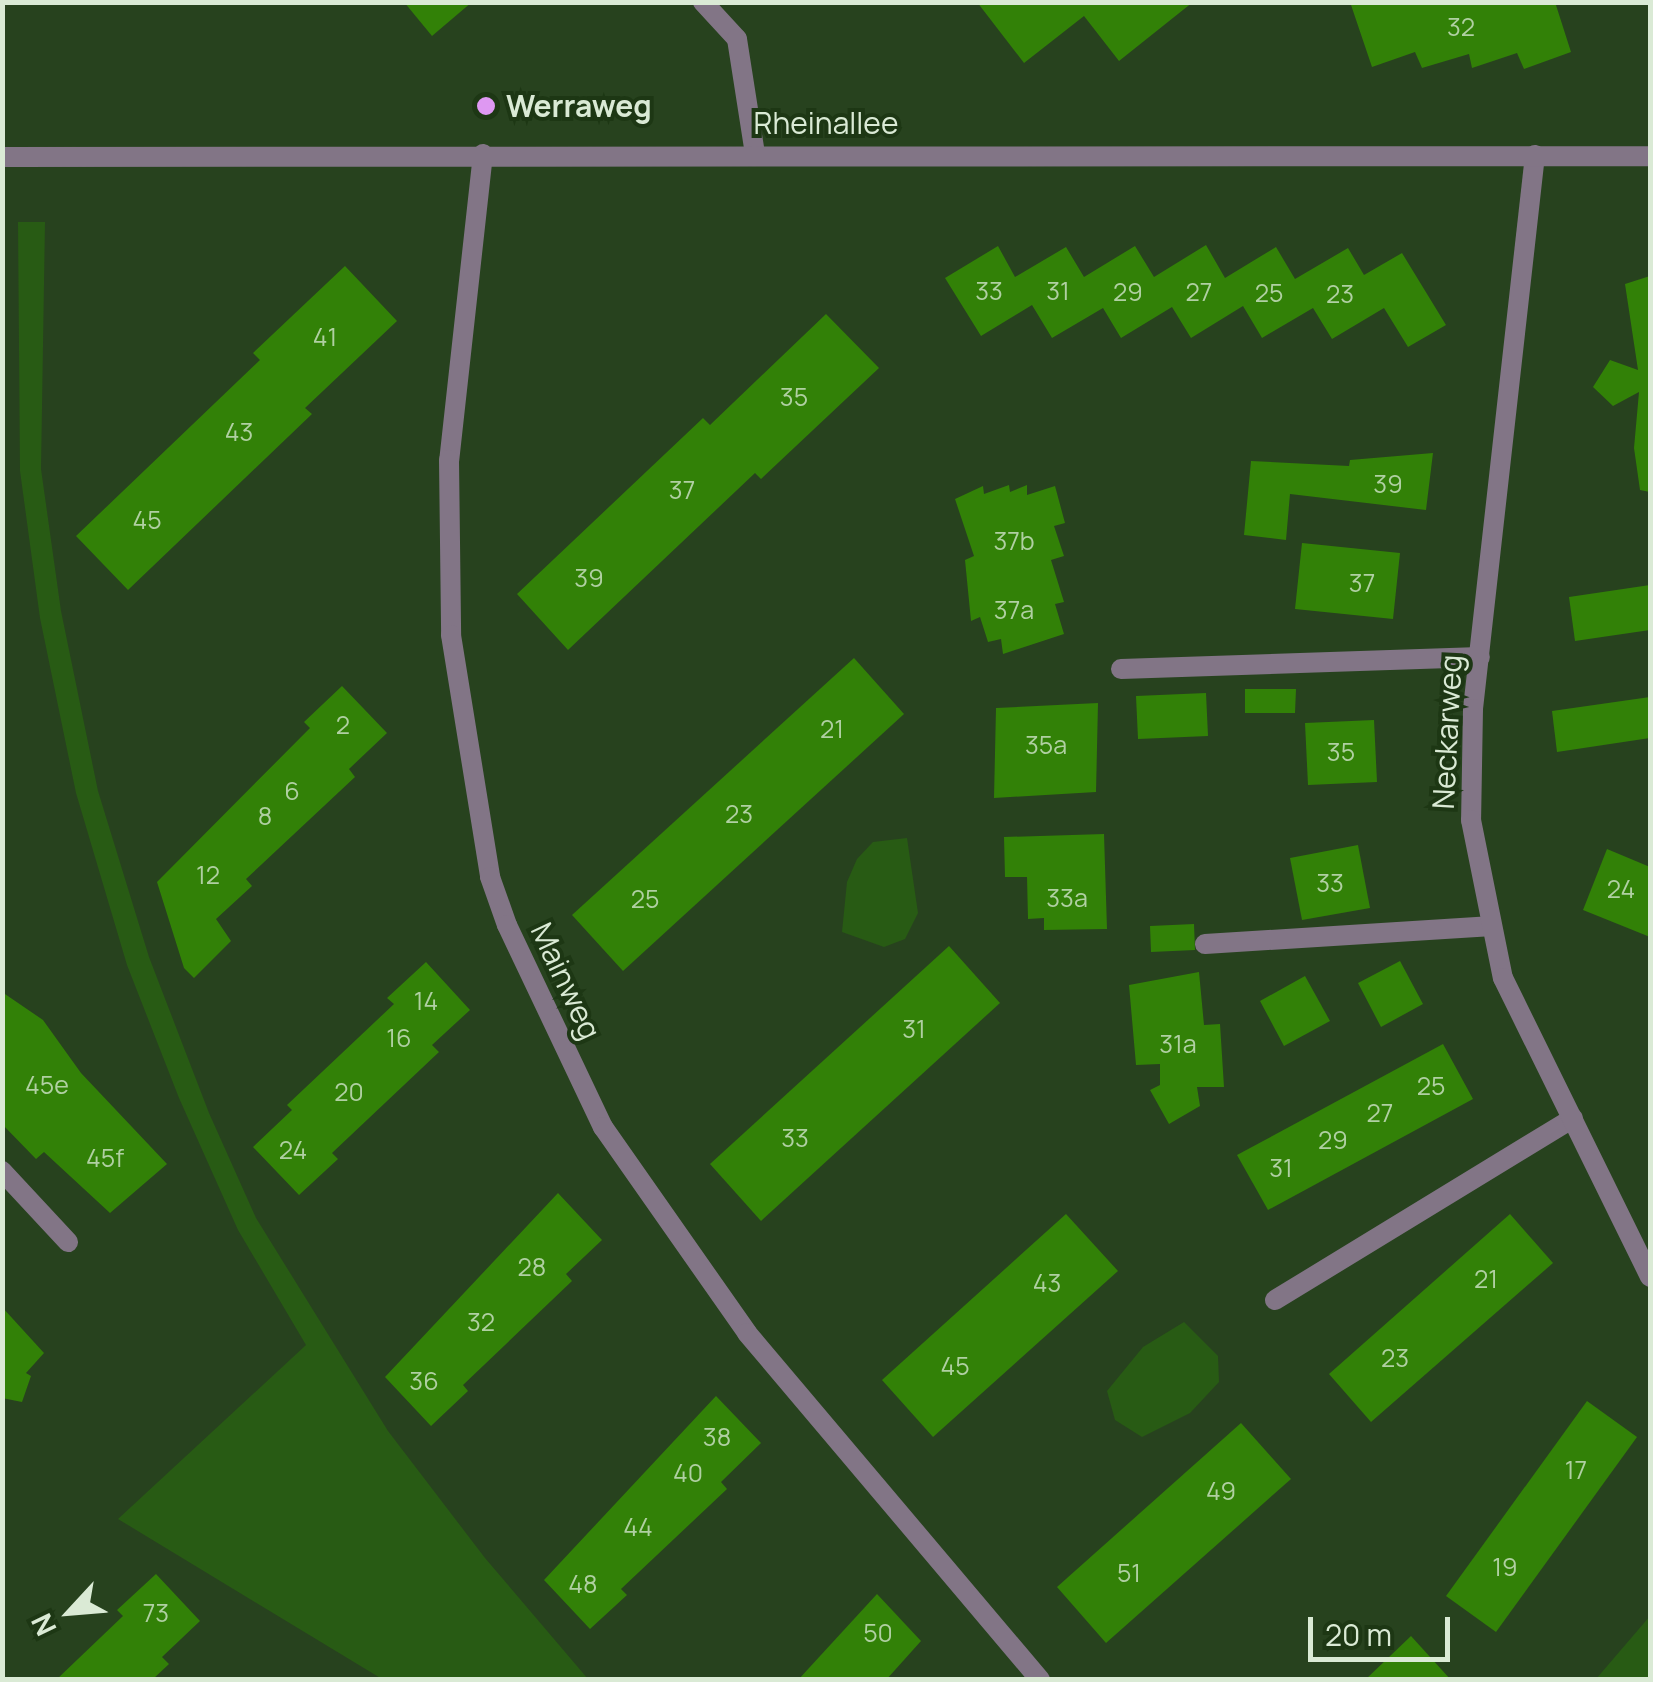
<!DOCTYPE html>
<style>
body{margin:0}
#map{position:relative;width:1653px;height:1682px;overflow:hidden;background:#27421e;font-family:Manrope,sans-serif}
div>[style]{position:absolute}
.green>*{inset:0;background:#285b14}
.building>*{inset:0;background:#328107}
.service>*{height:20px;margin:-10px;padding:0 10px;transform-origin:10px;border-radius:10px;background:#827586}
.minor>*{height:20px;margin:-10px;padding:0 10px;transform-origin:10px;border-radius:10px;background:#827586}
.dots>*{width:28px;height:28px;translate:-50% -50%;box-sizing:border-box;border:5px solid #1d3714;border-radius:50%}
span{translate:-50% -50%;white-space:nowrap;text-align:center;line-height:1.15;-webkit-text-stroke:8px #1d3714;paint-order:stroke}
.number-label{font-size:25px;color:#b0d0a2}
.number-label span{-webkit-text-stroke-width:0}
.poi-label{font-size:30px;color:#daead5;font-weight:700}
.left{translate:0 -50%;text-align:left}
.street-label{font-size:30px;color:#daead5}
.frame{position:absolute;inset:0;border:5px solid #daead5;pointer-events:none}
.north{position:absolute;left:20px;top:1562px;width:100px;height:100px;-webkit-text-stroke:8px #1d3714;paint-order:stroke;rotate:244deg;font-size:28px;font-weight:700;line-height:40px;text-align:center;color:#daead5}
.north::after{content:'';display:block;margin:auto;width:35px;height:45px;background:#daead5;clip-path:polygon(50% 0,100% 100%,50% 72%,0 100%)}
.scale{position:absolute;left:1308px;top:1617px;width:142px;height:45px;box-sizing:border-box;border:5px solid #daead5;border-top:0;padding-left:12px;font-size:30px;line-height:35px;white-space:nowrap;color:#daead5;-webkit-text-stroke:8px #1d3714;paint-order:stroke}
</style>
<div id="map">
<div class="green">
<i style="clip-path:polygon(18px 222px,45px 222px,41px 469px,61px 611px,98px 791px,149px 957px,209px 1113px,256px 1218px,388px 1431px,485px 1558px,588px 1679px,382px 1679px,118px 1519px,306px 1345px,238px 1230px,179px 1098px,127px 965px,76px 793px,40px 618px,20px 471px)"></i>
<i style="clip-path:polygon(907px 838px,918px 913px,905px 939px,884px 947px,842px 932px,847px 882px,857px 859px,873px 842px)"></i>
<i style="clip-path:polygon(1184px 1322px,1218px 1356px,1219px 1382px,1190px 1413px,1142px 1437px,1115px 1420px,1107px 1391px,1143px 1347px)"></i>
<i style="clip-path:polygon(1650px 1616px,1650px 1679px,1596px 1679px)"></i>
</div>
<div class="building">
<i style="clip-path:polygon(404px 2px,472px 2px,432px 36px)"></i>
<i style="clip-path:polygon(977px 2px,1193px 2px,1119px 61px,1084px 16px,1024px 63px)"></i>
<i style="clip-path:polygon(1350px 2px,1555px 2px,1571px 52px,1524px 69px,1517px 53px,1472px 68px,1469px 54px,1422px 68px,1415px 52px,1372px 67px)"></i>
<i style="clip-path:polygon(1206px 245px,1225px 278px,1276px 247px,1295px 279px,1348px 248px,1364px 275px,1402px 253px,1446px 325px,1408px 347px,1384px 308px,1332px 339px,1313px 308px,1262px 338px,1243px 306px,1191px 338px,1172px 307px,1121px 338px,1103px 308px,1052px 338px,1032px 305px,981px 336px,945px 278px,998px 246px,1015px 277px,1066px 247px,1084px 277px,1135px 246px,1154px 277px)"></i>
<i style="clip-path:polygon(345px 266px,397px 321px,305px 408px,312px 414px,128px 590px,76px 536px,260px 360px,253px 353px)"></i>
<i style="clip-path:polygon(1650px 276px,1650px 492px,1640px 490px,1634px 448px,1639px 392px,1613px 406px,1593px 387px,1610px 360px,1638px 370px,1625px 284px)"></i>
<i style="clip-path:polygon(826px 314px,879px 368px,761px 479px,755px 473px,568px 650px,517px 594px,703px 418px,710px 425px)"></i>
<i style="clip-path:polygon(1433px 453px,1426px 510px,1290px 494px,1286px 540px,1244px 535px,1251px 461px,1349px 466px,1350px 460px)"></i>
<i style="clip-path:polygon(1009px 485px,1010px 492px,1027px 485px,1027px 495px,1055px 486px,1065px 523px,1054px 526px,1064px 556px,1051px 560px,1064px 602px,1055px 604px,1064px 634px,1003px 654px,1001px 639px,988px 642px,980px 617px,971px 621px,965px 560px,974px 556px,955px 499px,983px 486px,984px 494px)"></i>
<i style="clip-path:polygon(1302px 543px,1400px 553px,1393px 619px,1295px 609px)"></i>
<i style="clip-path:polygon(1650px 585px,1650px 630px,1575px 641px,1569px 597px)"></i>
<i style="clip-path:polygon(854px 658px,904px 714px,623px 971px,572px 915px)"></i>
<i style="clip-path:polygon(342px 686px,387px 733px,349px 769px,355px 777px,246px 879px,252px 886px,216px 919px,231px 941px,194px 978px,184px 968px,157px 882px,310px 728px,304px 722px)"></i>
<i style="clip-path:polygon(1245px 689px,1296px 689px,1295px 713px,1245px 713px)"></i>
<i style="clip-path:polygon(1206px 693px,1208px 736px,1138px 739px,1136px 696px)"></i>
<i style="clip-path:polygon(1650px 697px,1650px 738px,1557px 752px,1552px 711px)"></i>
<i style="clip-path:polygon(1098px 703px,1096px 792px,994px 798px,996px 708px)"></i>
<i style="clip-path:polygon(1374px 720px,1377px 782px,1308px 785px,1305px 723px)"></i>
<i style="clip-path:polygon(1104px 834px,1107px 929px,1044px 930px,1044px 918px,1028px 919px,1027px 877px,1005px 877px,1004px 837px)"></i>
<i style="clip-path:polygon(1358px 845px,1370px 908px,1302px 920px,1290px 858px)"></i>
<i style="clip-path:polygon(1607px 849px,1650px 867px,1650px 937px,1583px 910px)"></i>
<i style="clip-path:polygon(1194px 924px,1195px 950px,1151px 952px,1150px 926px)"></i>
<i style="clip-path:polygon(949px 946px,1000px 1003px,761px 1221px,710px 1164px)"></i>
<i style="clip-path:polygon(1400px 961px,1423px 1004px,1381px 1027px,1358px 983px)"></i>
<i style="clip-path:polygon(426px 962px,470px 1010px,432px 1045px,439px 1052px,332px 1153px,338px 1159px,299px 1195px,253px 1147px,292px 1110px,287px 1105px,394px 1004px,387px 998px)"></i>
<i style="clip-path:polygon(1199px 972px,1204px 1025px,1220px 1024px,1224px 1087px,1197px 1087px,1200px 1106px,1169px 1124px,1150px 1090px,1160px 1085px,1160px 1064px,1136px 1065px,1129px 985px)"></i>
<i style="clip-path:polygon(1305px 976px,1330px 1021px,1284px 1046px,1260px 1001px)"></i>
<i style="clip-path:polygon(2px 992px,43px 1020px,81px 1073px,167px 1164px,110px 1213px,44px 1152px,36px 1159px,2px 1124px)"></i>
<i style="clip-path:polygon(1443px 1044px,1473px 1099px,1268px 1210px,1237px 1155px)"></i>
<i style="clip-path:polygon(558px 1193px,602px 1240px,566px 1274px,572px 1281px,463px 1385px,468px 1391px,431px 1426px,385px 1377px)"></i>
<i style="clip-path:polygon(1066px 1214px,1118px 1271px,933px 1437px,882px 1380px)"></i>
<i style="clip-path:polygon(1510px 1214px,1553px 1263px,1371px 1422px,1329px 1374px)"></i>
<i style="clip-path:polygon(2px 1307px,44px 1353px,26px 1373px,31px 1376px,22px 1402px,2px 1398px)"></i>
<i style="clip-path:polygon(716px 1396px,761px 1443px,721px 1482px,727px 1489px,621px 1589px,627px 1595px,590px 1629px,544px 1580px)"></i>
<i style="clip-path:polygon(1587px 1401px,1637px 1437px,1496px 1632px,1446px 1596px)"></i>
<i style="clip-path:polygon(1241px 1423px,1291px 1479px,1106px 1643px,1057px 1587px)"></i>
<i style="clip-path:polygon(156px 1574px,200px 1621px,162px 1657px,169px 1664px,152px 1680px,56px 1680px,123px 1616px,117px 1610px)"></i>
<i style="clip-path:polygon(877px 1594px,921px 1641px,886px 1680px,798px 1680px)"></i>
<i style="clip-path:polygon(1411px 1636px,1451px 1680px,1365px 1680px)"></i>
</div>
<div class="service">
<i style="left:1121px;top:669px;width:359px;rotate:-1.9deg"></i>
<i style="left:1205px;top:944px;width:284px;rotate:-3.6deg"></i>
<i style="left:2px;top:1171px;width:97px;rotate:47.1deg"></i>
<i style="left:1275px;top:1300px;width:349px;rotate:-31.4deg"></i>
</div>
<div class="minor">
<i style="left:703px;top:2px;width:50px;rotate:47.4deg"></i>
<i style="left:737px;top:39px;width:116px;rotate:81.1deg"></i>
<i style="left:483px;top:154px;width:308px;rotate:96.3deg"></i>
<i style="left:449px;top:460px;width:175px;rotate:89.3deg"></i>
<i style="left:451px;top:635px;width:245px;rotate:80.8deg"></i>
<i style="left:490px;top:877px;width:51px;rotate:70.5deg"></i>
<i style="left:507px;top:925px;width:224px;rotate:64.6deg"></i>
<i style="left:603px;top:1127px;width:251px;rotate:55deg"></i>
<i style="left:747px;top:1333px;width:454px;rotate:49.8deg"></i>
<i style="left:1535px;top:155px;width:557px;rotate:96.39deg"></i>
<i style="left:1473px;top:709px;width:111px;rotate:91deg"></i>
<i style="left:1471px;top:820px;width:161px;rotate:78.6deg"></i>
<i style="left:1503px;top:978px;width:333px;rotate:63.8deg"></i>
<i style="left:2px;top:157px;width:1648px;rotate:-0.03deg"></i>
</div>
<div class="dots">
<i style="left:486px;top:106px;background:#de98f2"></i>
</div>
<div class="number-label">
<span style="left:1461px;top:27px">32</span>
<span style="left:989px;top:291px">33</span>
<span style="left:1058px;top:291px">31</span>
<span style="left:1128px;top:292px">29</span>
<span style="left:1199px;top:292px">27</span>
<span style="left:1269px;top:293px">25</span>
<span style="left:1340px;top:294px">23</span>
<span style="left:325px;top:337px">41</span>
<span style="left:794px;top:397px">35</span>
<span style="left:239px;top:432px">43</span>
<span style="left:1388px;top:484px">39</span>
<span style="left:682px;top:490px">37</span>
<span style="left:147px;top:520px">45</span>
<span style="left:1014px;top:541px">37b</span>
<span style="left:589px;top:578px">39</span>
<span style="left:1362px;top:583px">37</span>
<span style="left:1014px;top:610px">37a</span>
<span style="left:343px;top:725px">2</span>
<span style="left:832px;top:729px">21</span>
<span style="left:1046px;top:745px">35a</span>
<span style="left:1341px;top:752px">35</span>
<span style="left:292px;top:791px">6</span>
<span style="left:739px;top:814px">23</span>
<span style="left:265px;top:816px">8</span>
<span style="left:208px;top:875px">12</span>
<span style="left:1330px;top:883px">33</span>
<span style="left:1621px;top:889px">24</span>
<span style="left:1067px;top:898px">33a</span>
<span style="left:645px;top:899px">25</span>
<span style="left:426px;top:1001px">14</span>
<span style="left:914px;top:1029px">31</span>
<span style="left:399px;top:1038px">16</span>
<span style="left:1178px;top:1044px">31a</span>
<span style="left:47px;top:1085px">45e</span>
<span style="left:1431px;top:1086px">25</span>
<span style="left:349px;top:1092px">20</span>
<span style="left:1380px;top:1113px">27</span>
<span style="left:795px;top:1138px">33</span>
<span style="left:1333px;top:1140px">29</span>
<span style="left:293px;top:1150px">24</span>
<span style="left:105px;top:1158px">45f</span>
<span style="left:1281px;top:1168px">31</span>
<span style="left:532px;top:1267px">28</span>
<span style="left:1486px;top:1279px">21</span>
<span style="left:1047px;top:1283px">43</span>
<span style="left:481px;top:1322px">32</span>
<span style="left:1395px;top:1358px">23</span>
<span style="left:955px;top:1366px">45</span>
<span style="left:424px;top:1381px">36</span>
<span style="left:717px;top:1437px">38</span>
<span style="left:1576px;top:1470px">17</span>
<span style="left:688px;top:1473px">40</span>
<span style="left:1221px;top:1491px">49</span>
<span style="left:638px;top:1527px">44</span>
<span style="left:1505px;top:1567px">19</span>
<span style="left:1129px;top:1573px">51</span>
<span style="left:583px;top:1584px">48</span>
<span style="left:156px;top:1613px">73</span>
<span style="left:878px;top:1633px">50</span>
</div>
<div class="poi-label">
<span class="left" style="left:506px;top:106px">Werraweg</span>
</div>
<div class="street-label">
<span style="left:826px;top:123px">Rheinallee</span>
<span style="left:1447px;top:732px;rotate:-87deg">Neckarweg</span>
<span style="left:566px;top:981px;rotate:65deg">Mainweg</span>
</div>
<div class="frame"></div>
<div class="north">N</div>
<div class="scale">20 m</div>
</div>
